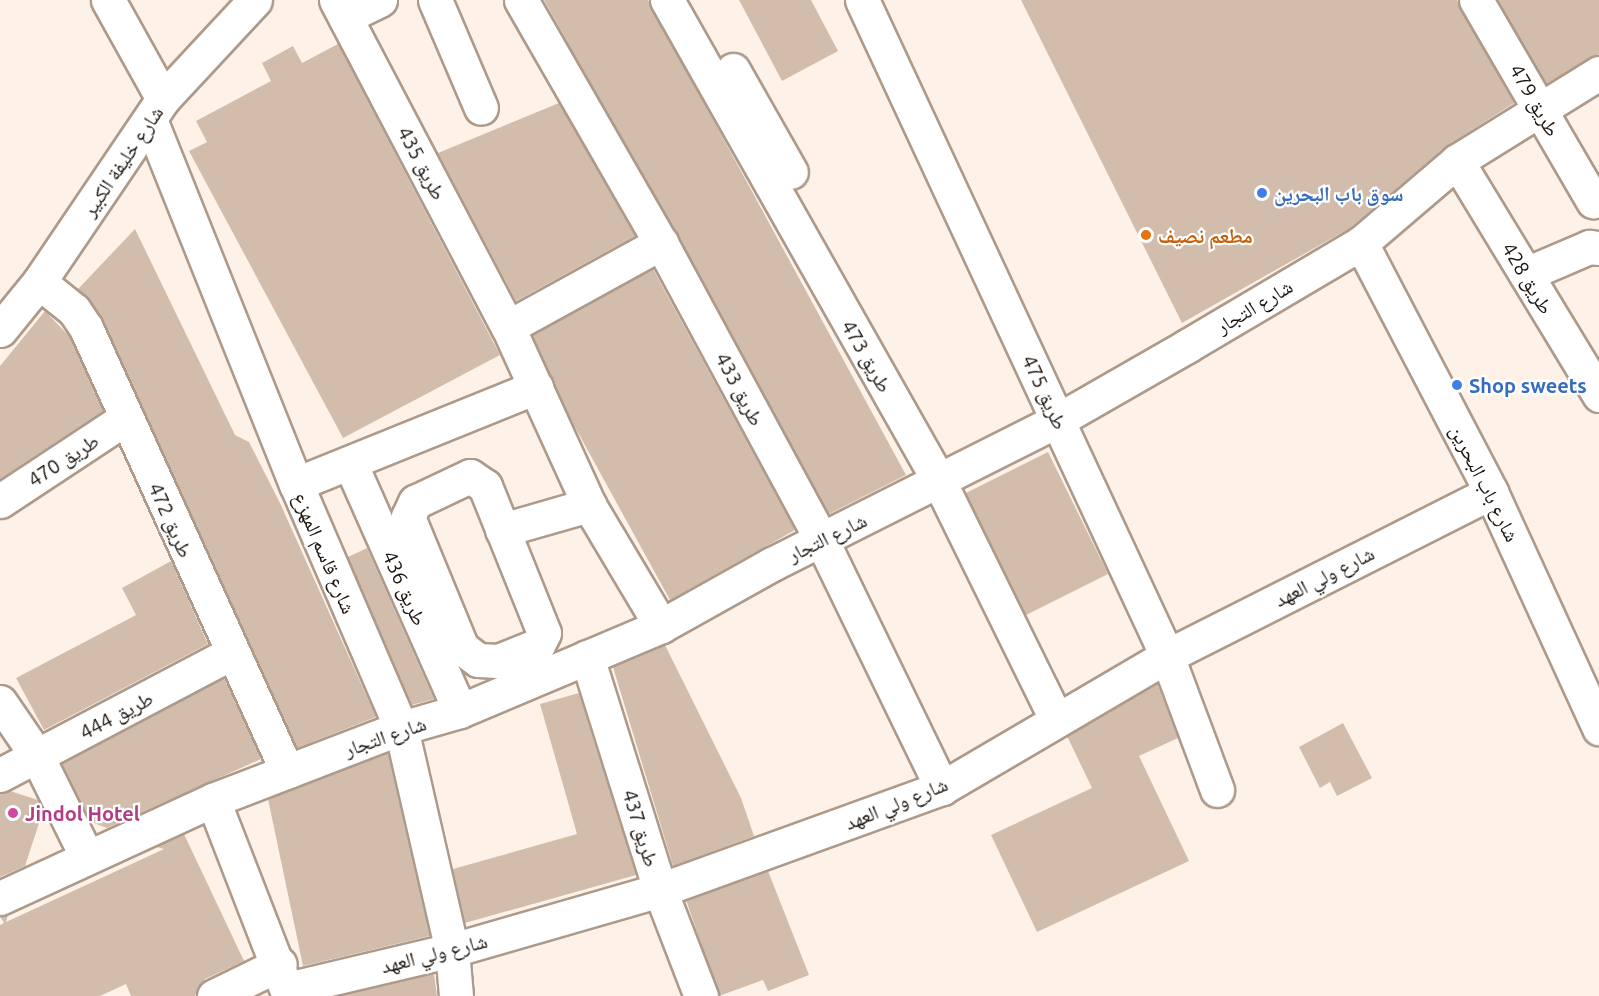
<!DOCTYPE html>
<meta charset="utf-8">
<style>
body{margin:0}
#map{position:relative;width:1599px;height:996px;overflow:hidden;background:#fef2e8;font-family:Ubuntu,"Noto Naskh Arabic",sans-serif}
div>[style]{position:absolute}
.building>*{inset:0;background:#d2bdad}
.roads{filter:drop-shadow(2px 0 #ad9a8a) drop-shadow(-2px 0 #ad9a8a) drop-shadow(0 2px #ad9a8a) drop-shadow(0 -2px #ad9a8a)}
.minor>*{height:33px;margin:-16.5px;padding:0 16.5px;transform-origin:16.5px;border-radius:16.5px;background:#fff}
.dots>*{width:16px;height:16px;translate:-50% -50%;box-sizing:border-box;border:3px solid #fff;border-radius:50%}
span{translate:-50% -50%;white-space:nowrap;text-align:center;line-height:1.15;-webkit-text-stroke:4.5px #fff;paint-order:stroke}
.street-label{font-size:20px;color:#1a130e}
.shop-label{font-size:20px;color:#366cbe;font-weight:700}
.left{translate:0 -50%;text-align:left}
.food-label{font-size:20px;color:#c56008;font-weight:700}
.hotel-label{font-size:20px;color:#b23c85;font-weight:700}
</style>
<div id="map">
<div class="building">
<i style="clip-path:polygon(544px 0,648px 0,906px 475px,829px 514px)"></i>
<i style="clip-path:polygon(739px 0,811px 0,838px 51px,782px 81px)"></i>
<i style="clip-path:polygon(1021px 0,1457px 0,1514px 103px,1445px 147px,1350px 228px,1182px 323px)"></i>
<i style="clip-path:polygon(1498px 0,1599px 0,1599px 54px,1546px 84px)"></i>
<i style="clip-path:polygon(338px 44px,500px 355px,343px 438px,189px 151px,207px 142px,196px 121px,271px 81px,262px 63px,293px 46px,302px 63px)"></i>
<i style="clip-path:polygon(559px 103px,635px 236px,516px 301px,438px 153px)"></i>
<i style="clip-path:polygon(135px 229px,235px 435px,249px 442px,280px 503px,376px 717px,297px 748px,103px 320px,78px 289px)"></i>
<i style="clip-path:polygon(653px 269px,795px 530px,670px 600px,570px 418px,532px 335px)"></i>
<i style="clip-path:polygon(45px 311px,70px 337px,103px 411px,0 479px,0 366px)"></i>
<i style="clip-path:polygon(1048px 452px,1108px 574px,1026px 615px,966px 493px)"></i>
<i style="clip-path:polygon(367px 548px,434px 699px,412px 705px,348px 557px)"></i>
<i style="clip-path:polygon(171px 561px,208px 644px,44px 730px,16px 678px,136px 615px,122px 588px)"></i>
<i style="clip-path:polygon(665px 645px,741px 798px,754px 836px,673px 866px,613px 667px)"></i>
<i style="clip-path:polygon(224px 678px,261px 759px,107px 828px,91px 822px,62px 764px)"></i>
<i style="clip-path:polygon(1157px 683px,1178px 738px,1139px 756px,1189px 861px,1037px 932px,991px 835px,1092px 788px,1067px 736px)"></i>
<i style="clip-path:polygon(579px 693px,636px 875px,465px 923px,453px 869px,577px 834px,540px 704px)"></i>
<i style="clip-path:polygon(1343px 723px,1372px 778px,1337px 796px,1330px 782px,1320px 788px,1299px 747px)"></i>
<i style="clip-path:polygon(388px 753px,430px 936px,303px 966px,268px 799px)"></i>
<i style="clip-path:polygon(10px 791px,38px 800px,43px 811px,25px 866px,0 877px,0 794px)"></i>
<i style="clip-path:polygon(184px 834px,244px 961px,205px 979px,195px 996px,131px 996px,126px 984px,100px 996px,0 996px,0 925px,4px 923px,0 916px,8px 915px,6px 922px,164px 849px,157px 847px)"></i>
<i style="clip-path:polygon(768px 871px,809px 975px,768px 991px,763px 980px,719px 996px,686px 900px)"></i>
<i style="clip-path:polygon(434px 974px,437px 996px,339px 996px)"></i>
</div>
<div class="roads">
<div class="minor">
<i style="left:108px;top:0;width:113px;rotate:60.9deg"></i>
<i style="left:336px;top:0;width:369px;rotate:62.3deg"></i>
<i style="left:508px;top:327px;width:196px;rotate:65.5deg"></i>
<i style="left:589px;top:505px;width:141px;rotate:59.2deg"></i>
<i style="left:435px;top:0;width:117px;rotate:66.9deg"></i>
<i style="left:521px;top:0;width:280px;rotate:60.1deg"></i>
<i style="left:661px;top:243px;width:339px;rotate:61.6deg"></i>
<i style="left:822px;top:541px;width:275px;rotate:64.1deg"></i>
<i style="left:667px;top:0;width:553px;rotate:60.51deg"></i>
<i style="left:939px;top:481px;width:263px;rotate:63.8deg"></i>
<i style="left:862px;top:0;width:723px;rotate:65.06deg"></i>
<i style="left:1167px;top:656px;width:143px;rotate:69.5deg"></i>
<i style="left:1476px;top:0;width:233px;rotate:59.8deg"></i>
<i style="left:345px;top:17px;width:39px;rotate:-26deg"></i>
<i style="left:733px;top:70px;width:117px;rotate:60.4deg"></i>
<i style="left:151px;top:122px;width:390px;rotate:68.2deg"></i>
<i style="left:296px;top:484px;width:266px;rotate:66.7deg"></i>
<i style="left:401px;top:728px;width:228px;rotate:77.1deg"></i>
<i style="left:452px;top:950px;width:46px;rotate:85deg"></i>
<i style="left:1457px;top:161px;width:274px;rotate:58.7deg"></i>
<i style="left:1361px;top:243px;width:281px;rotate:62.4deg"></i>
<i style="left:1491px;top:492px;width:260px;rotate:65.4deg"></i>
<i style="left:1526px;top:274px;width:69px;rotate:-23.2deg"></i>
<i style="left:1589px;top:247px;width:10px;rotate:6deg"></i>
<i style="left:39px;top:282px;width:45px;rotate:38.7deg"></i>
<i style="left:74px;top:310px;width:22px;rotate:56deg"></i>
<i style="left:86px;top:328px;width:487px;rotate:65.6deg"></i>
<i style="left:508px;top:327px;width:175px;rotate:-28.8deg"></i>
<i style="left:0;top:330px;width:62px;rotate:-50.9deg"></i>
<i style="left:39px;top:282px;width:221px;rotate:-55.9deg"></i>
<i style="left:163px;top:99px;width:135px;rotate:-47.1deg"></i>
<i style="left:351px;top:465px;width:269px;rotate:66.1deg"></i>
<i style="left:470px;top:476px;width:18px;rotate:34deg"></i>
<i style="left:485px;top:486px;width:158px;rotate:68.1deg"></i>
<i style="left:544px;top:633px;width:13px;rotate:117deg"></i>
<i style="left:538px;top:645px;width:43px;rotate:158.2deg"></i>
<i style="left:498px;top:661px;width:20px;rotate:-177deg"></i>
<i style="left:478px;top:660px;width:20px;rotate:-143deg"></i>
<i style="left:462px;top:648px;width:142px;rotate:-112.4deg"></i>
<i style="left:408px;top:517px;width:17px;rotate:-65deg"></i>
<i style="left:415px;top:502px;width:61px;rotate:-25.3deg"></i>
<i style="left:296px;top:484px;width:259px;rotate:-22deg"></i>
<i style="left:0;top:501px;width:151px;rotate:-33.4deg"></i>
<i style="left:502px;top:530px;width:91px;rotate:-16deg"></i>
<i style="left:587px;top:657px;width:244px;rotate:72.6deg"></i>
<i style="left:660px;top:890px;width:114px;rotate:68.9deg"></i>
<i style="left:0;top:702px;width:65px;rotate:55.6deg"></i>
<i style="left:37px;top:756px;width:110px;rotate:63.7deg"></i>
<i style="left:0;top:775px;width:261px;rotate:-27.8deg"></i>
<i style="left:213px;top:800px;width:210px;rotate:68.8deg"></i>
<i style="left:0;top:898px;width:234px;rotate:-24.7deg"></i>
<i style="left:213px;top:800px;width:201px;rotate:-21deg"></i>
<i style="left:401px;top:728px;width:61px;rotate:-16.1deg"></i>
<i style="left:460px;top:711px;width:218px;rotate:-22.9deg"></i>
<i style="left:661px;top:626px;width:127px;rotate:-29.2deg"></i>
<i style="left:772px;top:564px;width:320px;rotate:-26.7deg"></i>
<i style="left:1058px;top:420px;width:149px;rotate:-29.8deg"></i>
<i style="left:1187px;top:346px;width:202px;rotate:-30.6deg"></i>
<i style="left:1361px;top:243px;width:126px;rotate:-40.5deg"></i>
<i style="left:1457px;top:161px;width:167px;rotate:-31.8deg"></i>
<i style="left:287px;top:989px;width:170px;rotate:-13.3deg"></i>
<i style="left:452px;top:950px;width:216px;rotate:-16.1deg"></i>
<i style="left:660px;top:890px;width:300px;rotate:-19.9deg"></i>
<i style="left:942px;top:788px;width:261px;rotate:-30.4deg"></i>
<i style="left:1167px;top:656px;width:363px;rotate:-26.8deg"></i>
<i style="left:214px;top:996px;width:73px;rotate:-25.9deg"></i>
</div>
</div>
<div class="dots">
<i style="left:1262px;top:193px;background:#3f7fe0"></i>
<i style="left:1146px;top:235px;background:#e8710a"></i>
<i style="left:1457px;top:385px;background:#3f7fe0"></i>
<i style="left:13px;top:813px;background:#d1479c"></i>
</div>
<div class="street-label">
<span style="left:1535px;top:100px;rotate:60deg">طريق 479</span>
<span style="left:122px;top:161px;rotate:-56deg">شارع خليفة الكبير</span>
<span style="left:422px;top:163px;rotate:62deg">طريق 435</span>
<span style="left:1528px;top:278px;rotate:59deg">طريق 428</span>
<span style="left:1254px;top:306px;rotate:-31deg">شارع التجار</span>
<span style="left:867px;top:356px;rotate:60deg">طريق 473</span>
<span style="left:740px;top:389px;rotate:62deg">طريق 433</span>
<span style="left:1045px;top:392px;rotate:65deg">طريق 475</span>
<span style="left:63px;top:460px;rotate:-33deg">طريق 470</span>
<span style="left:1485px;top:483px;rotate:63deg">شارع باب البحرين</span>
<span style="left:171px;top:520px;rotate:66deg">طريق 472</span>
<span style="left:827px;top:537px;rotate:-26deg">شارع التجار</span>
<span style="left:325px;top:553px;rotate:67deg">شارع قاسم المهزع</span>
<span style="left:1324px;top:576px;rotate:-27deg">شارع ولي العهد</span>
<span style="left:405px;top:588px;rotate:66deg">طريق 436</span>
<span style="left:116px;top:715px;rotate:-28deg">طريق 444</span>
<span style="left:385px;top:736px;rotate:-19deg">شارع التجار</span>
<span style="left:896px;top:803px;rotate:-22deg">شارع ولي العهد</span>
<span style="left:641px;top:828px;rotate:73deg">طريق 437</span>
<span style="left:434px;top:953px;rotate:-14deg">شارع ولي العهد</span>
</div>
<div class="shop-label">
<span class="left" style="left:1274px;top:193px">سوق باب البحرين</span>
<span class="left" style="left:1469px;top:385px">Shop sweets</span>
</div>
<div class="food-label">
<span class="left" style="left:1158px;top:235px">مطعم نصيف</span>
</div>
<div class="hotel-label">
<span class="left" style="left:25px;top:813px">Jindol Hotel</span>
</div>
</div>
